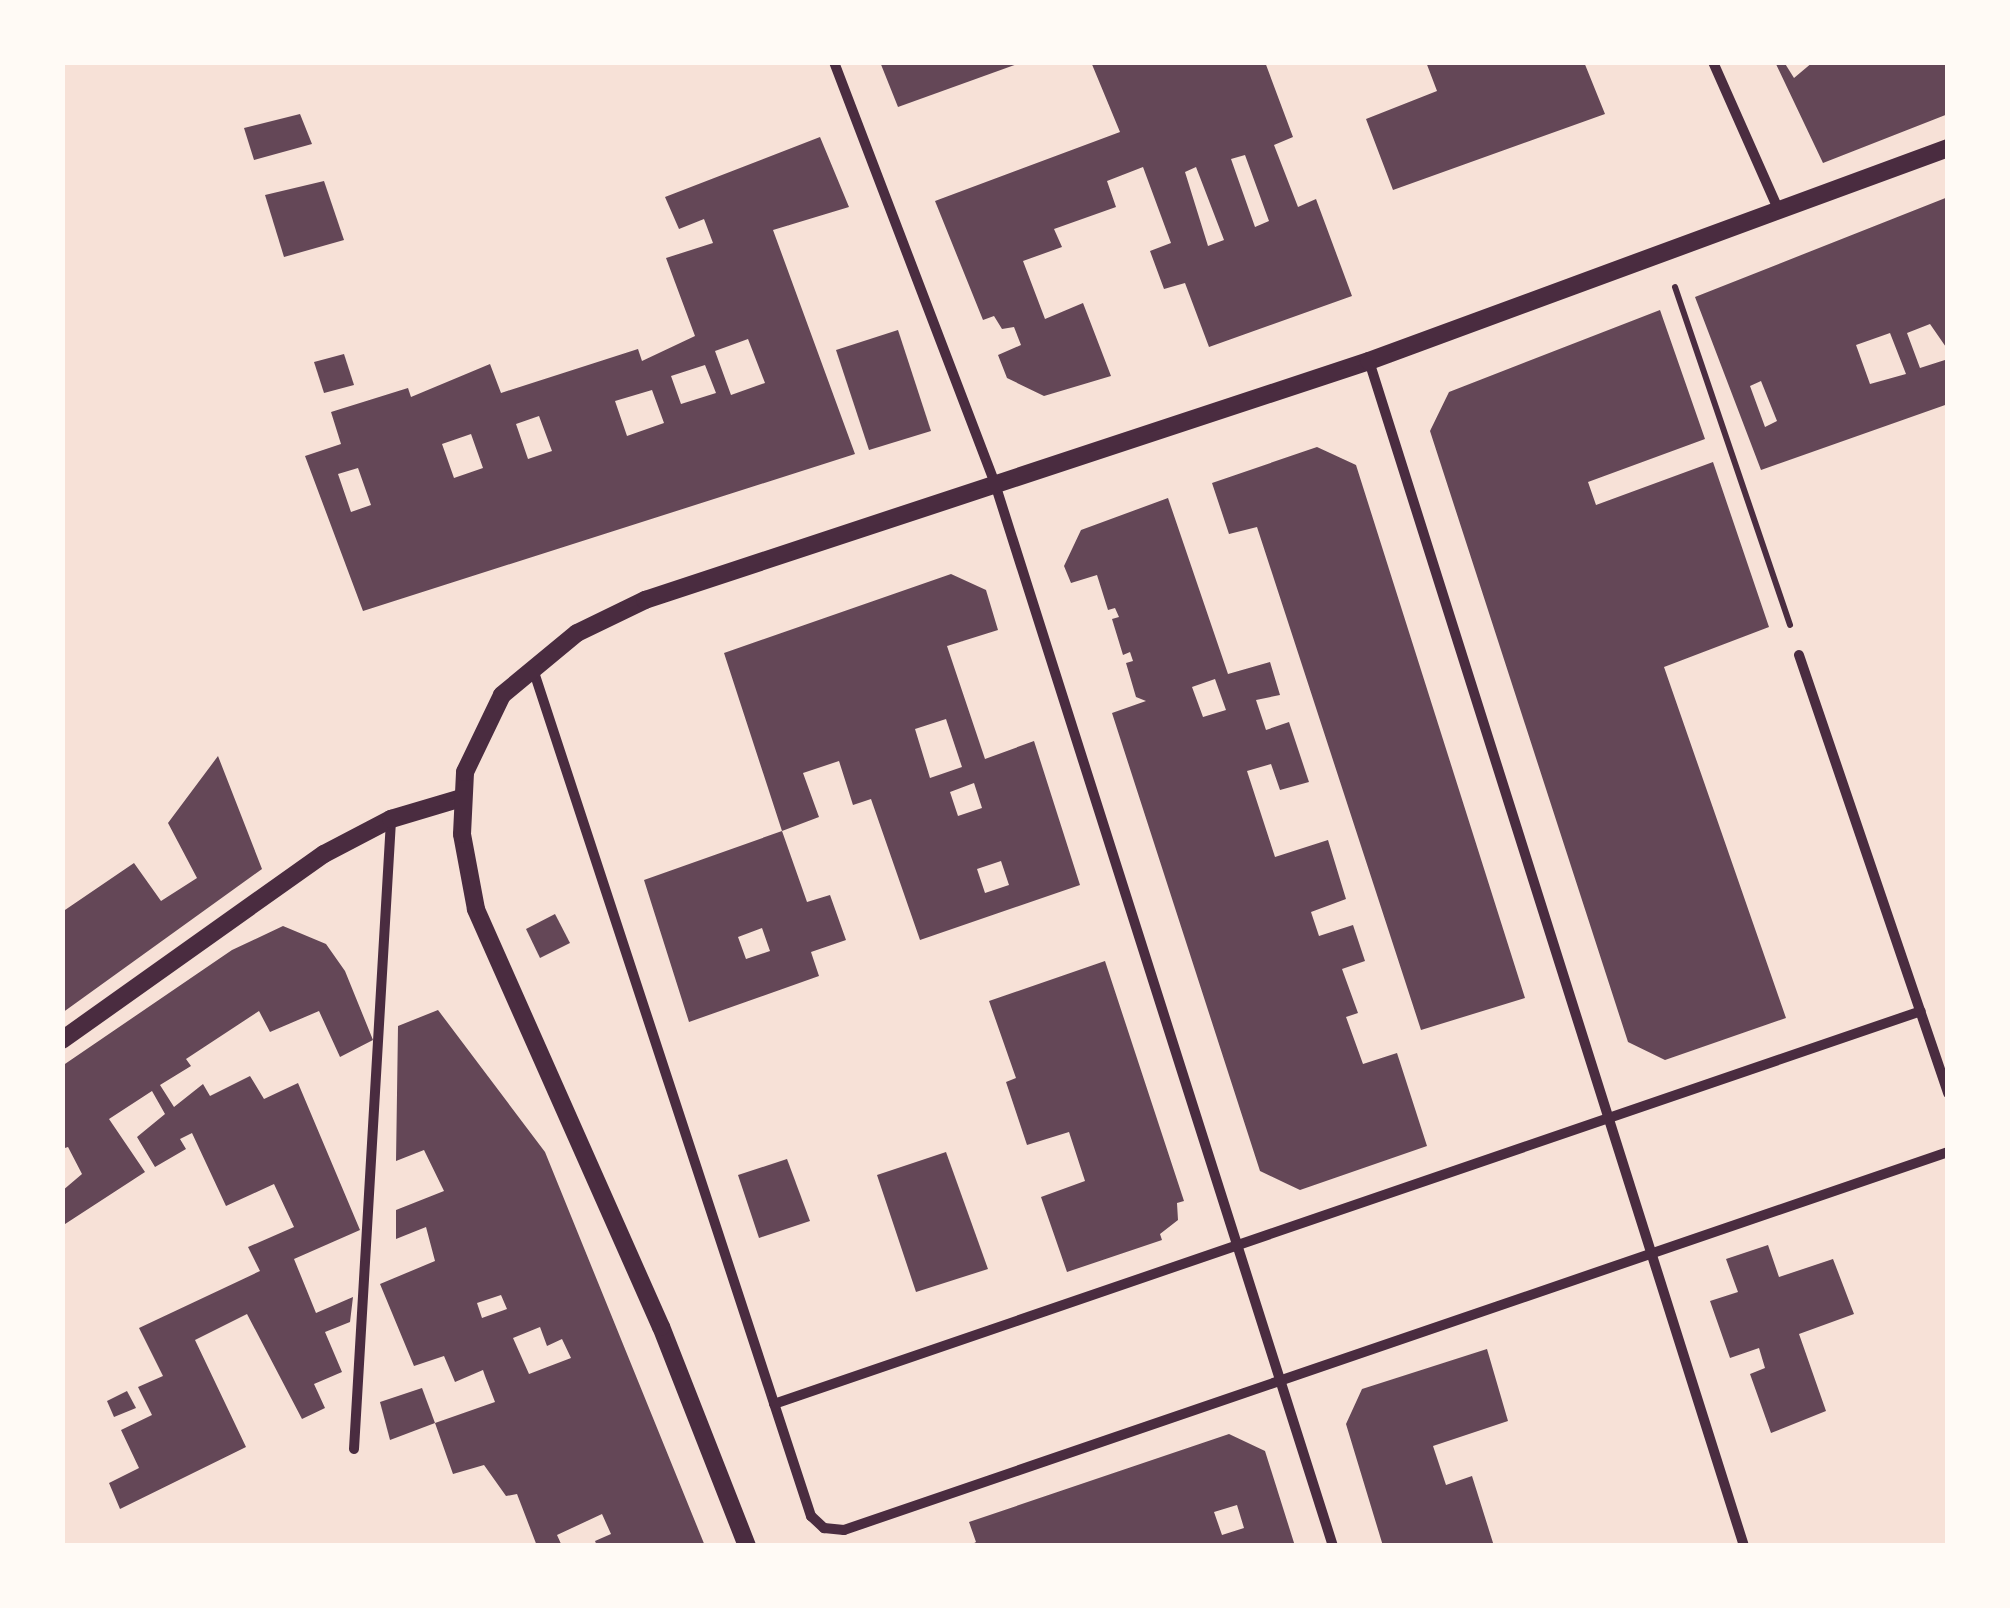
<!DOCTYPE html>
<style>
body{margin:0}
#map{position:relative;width:2010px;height:1608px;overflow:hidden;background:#f7e1d7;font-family:"Libre Baskerville",serif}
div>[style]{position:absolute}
.building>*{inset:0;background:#644757}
.path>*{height:6px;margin:-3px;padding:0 3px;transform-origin:3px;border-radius:3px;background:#4a2c40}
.minor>*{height:10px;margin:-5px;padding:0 5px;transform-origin:5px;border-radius:5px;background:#4a2c40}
.tertiary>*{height:18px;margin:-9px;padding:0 9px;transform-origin:9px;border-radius:9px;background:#4a2c40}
span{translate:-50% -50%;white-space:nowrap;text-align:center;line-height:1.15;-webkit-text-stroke:8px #fffaf5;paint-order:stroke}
.frame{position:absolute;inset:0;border:65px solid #fffaf5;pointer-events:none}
</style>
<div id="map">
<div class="building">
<i style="clip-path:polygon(880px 62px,1020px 62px,1020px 63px,898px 107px)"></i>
<i style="clip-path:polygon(evenodd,1091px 62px,1265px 62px,1293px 137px,1274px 145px,1298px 207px,1316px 199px,1352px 296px,1209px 347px,1185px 283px,1164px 289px,1150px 251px,1171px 243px,1143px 167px,1107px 181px,1116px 207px,1054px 229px,1062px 247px,1023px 261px,1045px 319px,1083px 303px,1111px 376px,1044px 396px,1007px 378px,998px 355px,1021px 345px,1014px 327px,1002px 329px,994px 316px,983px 320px,935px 201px,1120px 132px,1091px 62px,1245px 155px,1269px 221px,1255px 227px,1231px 159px,1245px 155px,1091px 62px,1196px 167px,1224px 240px,1208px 246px,1185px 172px,1196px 167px)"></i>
<i style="clip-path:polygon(1426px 62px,1584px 62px,1605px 114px,1393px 190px,1366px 119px,1437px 91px)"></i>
<i style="clip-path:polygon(1775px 62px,1784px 62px,1794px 78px,1813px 62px,1948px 62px,1948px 114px,1823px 163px)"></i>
<i style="clip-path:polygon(300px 114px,312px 144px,254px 160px,244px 128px)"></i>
<i style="clip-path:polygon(evenodd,820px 137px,849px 207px,773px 230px,855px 454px,363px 611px,305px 456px,341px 444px,331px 412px,408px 388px,411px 397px,490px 364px,501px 393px,638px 349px,642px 361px,695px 336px,666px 258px,713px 243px,704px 219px,679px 229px,665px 197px,820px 137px,748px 339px,765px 383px,731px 395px,715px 351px,748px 339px,820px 137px,705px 365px,716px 393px,681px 404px,671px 376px,705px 365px,820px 137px,652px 390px,664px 423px,627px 436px,615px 401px,652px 390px,820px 137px,539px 416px,552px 451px,528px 459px,516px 424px,539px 416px,820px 137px,471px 434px,483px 468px,454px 478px,442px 444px,471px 434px,820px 137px,358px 468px,371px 505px,351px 512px,338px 474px,358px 468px)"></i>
<i style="clip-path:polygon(324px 181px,344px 240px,284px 257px,265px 195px)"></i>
<i style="clip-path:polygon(evenodd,1948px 197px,1948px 350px,1930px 324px,1907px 333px,1920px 368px,1948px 359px,1948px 404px,1761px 470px,1695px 297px,1948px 197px,1890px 333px,1906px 374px,1870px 384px,1856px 345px,1890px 333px,1948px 197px,1761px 381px,1777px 421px,1765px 427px,1750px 386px,1761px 381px)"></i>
<i style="clip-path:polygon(1660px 310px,1705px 439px,1588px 482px,1596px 505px,1713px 462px,1769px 627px,1664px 667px,1786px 1018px,1665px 1060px,1628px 1042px,1430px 431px,1449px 392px)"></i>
<i style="clip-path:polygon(898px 330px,931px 431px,869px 450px,836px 350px)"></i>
<i style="clip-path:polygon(344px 354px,354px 385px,324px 393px,314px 362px)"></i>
<i style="clip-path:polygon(1317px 447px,1356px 465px,1525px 998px,1421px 1030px,1257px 527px,1229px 534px,1212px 483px)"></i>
<i style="clip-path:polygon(evenodd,1168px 498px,1228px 674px,1270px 662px,1280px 695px,1256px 700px,1266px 730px,1289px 722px,1309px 782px,1280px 790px,1271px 764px,1247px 771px,1275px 857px,1328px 840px,1346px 899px,1311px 912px,1319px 936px,1353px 925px,1365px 961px,1342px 969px,1358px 1013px,1346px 1017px,1363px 1064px,1397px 1053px,1427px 1146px,1300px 1190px,1260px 1171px,1112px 713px,1146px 701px,1136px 697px,1126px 663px,1133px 661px,1130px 652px,1123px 655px,1112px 619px,1119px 617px,1115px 608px,1108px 610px,1097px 575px,1071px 583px,1064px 566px,1081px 530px,1168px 498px,1215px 679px,1226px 710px,1203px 717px,1192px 687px,1215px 679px)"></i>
<i style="clip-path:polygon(evenodd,951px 574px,986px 590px,998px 630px,947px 646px,985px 759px,1034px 741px,1080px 885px,920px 940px,871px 799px,853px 805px,839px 761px,803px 773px,819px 817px,782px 831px,724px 653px,951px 574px,946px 719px,962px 767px,930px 778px,915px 729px,946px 719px,951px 574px,974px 783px,982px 808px,958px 816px,950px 792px,974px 783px,951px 574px,1001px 861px,1009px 885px,985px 893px,977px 869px,1001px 861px)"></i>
<i style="clip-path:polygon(218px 756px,262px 869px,62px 1013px,62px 912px,134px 863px,161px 901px,197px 878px,168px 823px)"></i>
<i style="clip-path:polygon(evenodd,782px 831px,807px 902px,830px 895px,846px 940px,811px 952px,819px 976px,689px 1022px,644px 880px,782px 831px,762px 928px,770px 951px,746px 959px,738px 937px,762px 928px)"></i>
<i style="clip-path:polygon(555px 914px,570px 943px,540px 958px,526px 929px)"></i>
<i style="clip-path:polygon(283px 926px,326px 944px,345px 971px,373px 1040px,340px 1057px,319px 1011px,270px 1032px,259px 1011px,186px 1059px,191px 1066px,160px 1085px,174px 1107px,203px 1084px,210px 1096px,250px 1076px,264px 1099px,298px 1083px,360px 1230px,294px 1259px,316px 1313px,353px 1297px,350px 1322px,325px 1332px,342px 1372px,314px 1384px,325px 1408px,302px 1419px,247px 1314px,195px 1340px,246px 1447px,120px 1509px,109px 1483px,139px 1468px,121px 1430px,152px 1415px,138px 1387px,163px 1376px,139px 1328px,260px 1271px,248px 1247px,294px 1227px,274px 1184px,226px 1206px,192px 1133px,180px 1139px,186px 1149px,155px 1167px,137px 1137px,165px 1114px,152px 1091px,109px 1119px,145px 1172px,62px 1226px,62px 1191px,82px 1174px,68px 1147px,62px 1149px,62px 1066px,232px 950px)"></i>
<i style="clip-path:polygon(1105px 961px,1184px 1201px,1177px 1203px,1178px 1220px,1160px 1234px,1162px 1240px,1067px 1272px,1041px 1197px,1085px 1181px,1069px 1132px,1027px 1145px,1006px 1082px,1016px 1078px,989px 1001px)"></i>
<i style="clip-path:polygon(evenodd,438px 1010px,545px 1152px,705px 1546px,597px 1546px,595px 1541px,611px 1534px,602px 1514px,557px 1535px,562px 1546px,537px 1546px,517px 1494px,506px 1496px,484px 1465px,453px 1474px,435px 1423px,495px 1402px,485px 1376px,483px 1370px,455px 1382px,444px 1356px,414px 1366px,380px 1284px,435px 1261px,426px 1227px,396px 1239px,396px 1210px,444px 1191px,424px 1150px,396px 1161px,398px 1026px,438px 1010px,501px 1295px,507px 1309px,482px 1318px,477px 1303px,501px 1295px,438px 1010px,540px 1327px,547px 1346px,562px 1339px,571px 1358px,529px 1374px,513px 1338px,540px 1327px)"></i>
<i style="clip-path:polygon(946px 1152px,988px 1269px,916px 1292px,877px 1175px)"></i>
<i style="clip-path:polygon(787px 1159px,810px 1221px,759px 1238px,738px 1175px)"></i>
<i style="clip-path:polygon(1768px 1245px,1779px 1277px,1833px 1259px,1854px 1314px,1799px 1334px,1826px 1411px,1771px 1433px,1750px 1374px,1765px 1368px,1759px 1348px,1730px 1358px,1710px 1301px,1738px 1292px,1726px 1259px)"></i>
<i style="clip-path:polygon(1487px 1349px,1508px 1421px,1433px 1446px,1446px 1485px,1472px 1476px,1494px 1546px,1383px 1546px,1346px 1424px,1362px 1389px)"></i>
<i style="clip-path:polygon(422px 1388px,435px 1423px,390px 1440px,380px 1402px)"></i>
<i style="clip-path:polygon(127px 1391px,136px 1408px,114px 1417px,107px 1401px)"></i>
<i style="clip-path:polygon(evenodd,1229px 1434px,1265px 1451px,1295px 1546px,969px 1546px,976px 1542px,969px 1522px,1229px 1434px,1237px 1505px,1244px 1528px,1222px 1535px,1214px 1512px,1237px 1505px)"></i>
</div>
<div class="path">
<i style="left:1675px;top:287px;width:357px;rotate:71.2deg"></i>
</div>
<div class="minor">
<i style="left:834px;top:62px;width:455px;rotate:69.1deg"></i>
<i style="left:996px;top:487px;width:1111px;rotate:72.35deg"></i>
<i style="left:1713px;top:62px;width:165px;rotate:66.1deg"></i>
<i style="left:1369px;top:361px;width:1243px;rotate:72.44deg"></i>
<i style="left:1799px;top:655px;width:463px;rotate:71.2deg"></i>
<i style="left:532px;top:666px;width:895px;rotate:71.83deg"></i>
<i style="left:811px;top:1516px;width:18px;rotate:43deg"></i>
<i style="left:824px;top:1528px;width:20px;rotate:6deg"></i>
<i style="left:844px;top:1530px;width:1167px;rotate:-18.9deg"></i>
<i style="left:774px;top:1404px;width:1212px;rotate:-18.91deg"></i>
<i style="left:354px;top:1449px;width:630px;rotate:-86.63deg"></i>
</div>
<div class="tertiary">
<i style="left:62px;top:1040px;width:321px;rotate:-35.4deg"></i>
<i style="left:324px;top:854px;width:76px;rotate:-27.6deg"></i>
<i style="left:391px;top:819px;width:74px;rotate:-16.5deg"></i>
<i style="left:747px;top:1546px;width:235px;rotate:-111.4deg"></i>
<i style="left:661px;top:1327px;width:457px;rotate:-113.9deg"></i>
<i style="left:476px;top:909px;width:76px;rotate:-100.6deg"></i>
<i style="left:462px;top:834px;width:62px;rotate:-87.2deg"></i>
<i style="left:465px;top:772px;width:85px;rotate:-64.3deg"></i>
<i style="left:502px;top:695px;width:97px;rotate:-39.6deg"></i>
<i style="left:577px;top:633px;width:76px;rotate:-25.9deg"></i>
<i style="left:645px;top:600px;width:762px;rotate:-18.27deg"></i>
<i style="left:1369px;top:361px;width:617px;rotate:-20.2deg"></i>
</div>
<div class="frame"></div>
</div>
